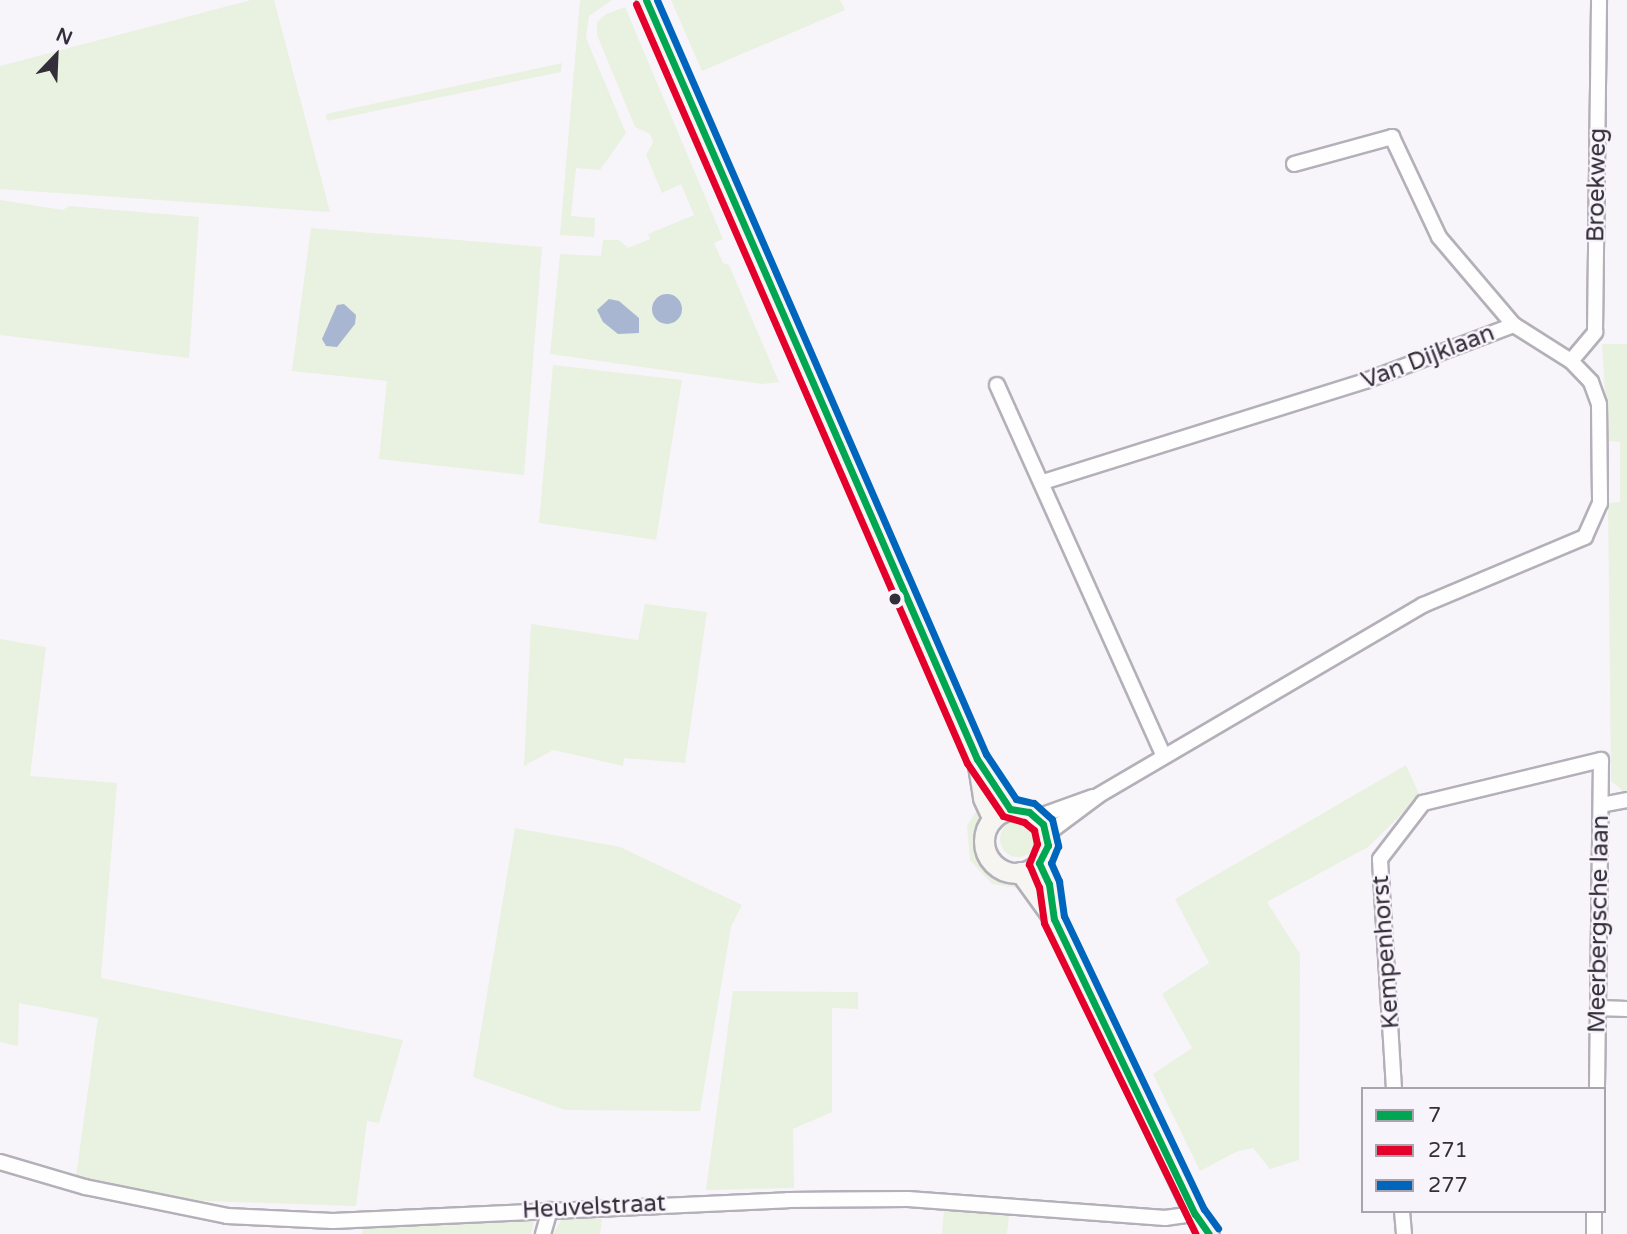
<!DOCTYPE html>
<style>
body{margin:0}
#map{position:relative;width:1627px;height:1234px;overflow:hidden;background:#f7f5fa;font-family:"Varela Round",sans-serif}
div>[style]{position:absolute}
.green>*{inset:0;background:#e9f1e0}
.round{border-radius:50%}
.water>*{inset:0;background:#a9b6d1}
.roads{filter:drop-shadow(2px 0 #b4b0b9) drop-shadow(-2px 0 #b4b0b9) drop-shadow(0 2px #b4b0b9) drop-shadow(0 -2px #b4b0b9)}
.minor>*{height:14px;margin:-7px;padding:0 7px;transform-origin:7px;border-radius:7px;background:#fefefe}
.secondary>*{height:19px;margin:-9.5px;padding:0 9.5px;transform-origin:9.5px;border-radius:9.5px;background:#f7f5f2}
.secondary>.ring{margin:-9.5px;padding:0;box-sizing:content-box;background:none;border:19px solid #f7f5f2;border-radius:50%}
.bus-1>*{height:7px;margin:-3.5px;padding:0 3.5px;transform-origin:3.5px;border-radius:3.5px;background:#00a651}
.bus-2>*{height:7px;margin:-3.5px;padding:0 3.5px;transform-origin:3.5px;border-radius:3.5px;background:#e4002b}
.bus-3>*{height:7px;margin:-3.5px;padding:0 3.5px;transform-origin:3.5px;border-radius:3.5px;background:#0065bd}
.dots>*{width:19px;height:19px;translate:-50% -50%;box-sizing:border-box;border:4px solid #f7f4fb;border-radius:50%}
span{translate:-50% -50%;white-space:nowrap;text-align:center;line-height:1.15;-webkit-text-stroke:5px #f7f4fb;paint-order:stroke}
.street-label{font-size:24px;color:#342e3a}
.legend{position:absolute;left:1361px;top:1087px;width:245px;height:126px;box-sizing:border-box;background:#f7f4fb;border:2px solid #a9a5ae;margin:0;padding:9px 12px;list-style:none;font-size:21px;color:#342e3a}
.legend li{display:flex;align-items:center;gap:14px;height:35px}
.legend b{width:35px;border:2px solid #a9a5ae}
.north{position:absolute;left:21px;top:21px;width:70px;height:70px;-webkit-text-stroke:5px #f7f4fb;paint-order:stroke;rotate:23deg;font-size:19px;font-weight:700;line-height:28px;text-align:center;color:#342e3a}
.north::after{content:'';display:block;margin:auto;width:24px;height:32px;background:#342e3a;clip-path:polygon(50% 0,100% 100%,50% 72%,0 100%)}
</style>
<div id="map">
<div class="green">
<i style="clip-path:polygon(251px 0,274px 0,330px 212px,0 189px,0 66px)"></i>
<i style="clip-path:polygon(580px 0,612px 0,589px 16px,586px 38px,626px 133px,600px 170px,576px 168px,571px 216px,595px 218px,594px 237px,560px 235px)"></i>
<i style="clip-path:polygon(671px 0,840px 0,845px 10px,702px 71px)"></i>
<i style="clip-path:polygon(625px 7px,723px 239px,714px 243px,723px 263px,729px 265px,779px 382px,762px 384px,550px 354px,560px 254px,601px 256px,603px 240px,619px 240px,628px 248px,650px 239px,648px 234px,694px 215px,681px 184px,662px 193px,646px 155px,653px 142px,650px 134px,635px 127px,597px 35px,597px 22px,606px 14px)"></i>
<i style="clip-path:polygon(562px 63px,561px 72px,327px 121px,326px 114px)"></i>
<i style="clip-path:polygon(0 200px,63px 210px,69px 206px,199px 217px,189px 358px,0 335px)"></i>
<i style="clip-path:polygon(311px 228px,542px 247px,524px 475px,379px 459px,387px 381px,292px 371px)"></i>
<i style="clip-path:polygon(1602px 344px,1627px 344px,1627px 794px,1611px 781px,1608px 503px,1620px 502px,1620px 442px,1608px 441px)"></i>
<i style="clip-path:polygon(553px 365px,682px 380px,656px 540px,539px 523px)"></i>
<i style="clip-path:polygon(645px 604px,707px 612px,685px 763px,624px 758px,623px 766px,553px 750px,524px 766px,531px 624px,638px 640px)"></i>
<i style="clip-path:polygon(0 639px,46px 647px,30px 776px,117px 783px,101px 978px,403px 1040px,379px 1123px,367px 1121px,356px 1206px,177px 1200px,76px 1176px,98px 1018px,19px 1003px,18px 1046px,0 1042px)"></i>
<i style="clip-path:polygon(1406px 765px,1420px 796px,1368px 847px,1267px 902px,1300px 954px,1299px 1160px,1270px 1169px,1253px 1148px,1238px 1151px,1200px 1171px,1153px 1074px,1192px 1048px,1162px 994px,1209px 963px,1175px 899px)"></i>
<i style="clip-path:polygon(982px 802px,985px 810px,976px 845px,981px 857px,1025px 889px,992px 884px,970px 860px,967px 826px)"></i>
<i class="round" style="left:1000px;top:821px;width:36px;height:36px"></i>
<i style="clip-path:polygon(515px 828px,620px 847px,742px 905px,731px 927px,700px 1111px,565px 1110px,473px 1077px)"></i>
<i style="clip-path:polygon(733px 991px,858px 992px,858px 1009px,832px 1008px,832px 1112px,793px 1129px,794px 1188px,706px 1190px)"></i>
<i style="clip-path:polygon(944px 1210px,1009px 1214px,1007px 1234px,942px 1234px)"></i>
<i style="clip-path:polygon(535px 1216px,531px 1234px,362px 1234px,363px 1224px)"></i>
<i style="clip-path:polygon(563px 1217px,602px 1219px,600px 1234px,553px 1234px)"></i>
</div>
<div class="water">
<i class="round" style="left:652px;top:294px;width:30px;height:30px"></i>
<i style="clip-path:polygon(609px 299px,619px 301px,639px 318px,639px 333px,618px 334px,603px 322px,597px 310px)"></i>
<i style="clip-path:polygon(344px 304px,356px 315px,355px 324px,337px 347px,326px 346px,322px 339px,337px 305px)"></i>
</div>
<div class="roads">
<div class="minor">
<i style="left:1294px;top:164px;width:102px;rotate:-15.4deg"></i>
<i style="left:1392px;top:137px;width:110px;rotate:64.8deg"></i>
<i style="left:1439px;top:237px;width:116px;rotate:49.6deg"></i>
<i style="left:1571px;top:361px;width:38px;rotate:-50deg"></i>
<i style="left:1595px;top:332px;width:332px;rotate:-89.3deg"></i>
<i style="left:997px;top:385px;width:407px;rotate:65.8deg"></i>
<i style="left:1043px;top:482px;width:337px;rotate:-17.4deg"></i>
<i style="left:1365px;top:381px;width:159px;rotate:-20.6deg"></i>
<i style="left:1514px;top:325px;width:67px;rotate:32.3deg"></i>
<i style="left:1571px;top:361px;width:29px;rotate:46deg"></i>
<i style="left:1591px;top:382px;width:23px;rotate:70deg"></i>
<i style="left:1599px;top:404px;width:99px;rotate:89.4deg"></i>
<i style="left:1600px;top:503px;width:37px;rotate:114deg"></i>
<i style="left:1585px;top:537px;width:176px;rotate:157.2deg"></i>
<i style="left:1423px;top:605px;width:377px;rotate:149.6deg"></i>
<i style="left:1098px;top:796px;width:64px;rotate:143.3deg"></i>
<i style="left:1601px;top:805px;width:26px;rotate:-11deg"></i>
<i style="left:1037px;top:817px;width:59px;rotate:-19.7deg"></i>
<i style="left:1598px;top:1008px;width:29px;rotate:2deg"></i>
<i style="left:1394px;top:1089px;width:230px;rotate:-93.5deg"></i>
<i style="left:1380px;top:859px;width:71px;rotate:-52.5deg"></i>
<i style="left:1423px;top:803px;width:183px;rotate:-13.6deg"></i>
<i style="left:1601px;top:760px;width:329px;rotate:90.7deg"></i>
<i style="left:0;top:1162px;width:89px;rotate:16.4deg"></i>
<i style="left:85px;top:1187px;width:145px;rotate:11.5deg"></i>
<i style="left:227px;top:1216px;width:106px;rotate:2.7deg"></i>
<i style="left:333px;top:1221px;width:455px;rotate:-2.6deg"></i>
<i style="left:788px;top:1200px;width:120px;rotate:-0.5deg"></i>
<i style="left:908px;top:1199px;width:258px;rotate:4.2deg"></i>
<i style="left:1165px;top:1218px;width:30px;rotate:-8deg"></i>
<i style="left:1402px;top:1211px;width:23px;rotate:85deg"></i>
<i style="left:543px;top:1234px;width:25px;rotate:-74deg"></i>
<i style="left:1594px;top:1234px;width:23px;rotate:-90deg"></i>
</div>
<div class="secondary">
<i style="left:646px;top:0;width:828px;rotate:66.44deg"></i>
<i style="left:977px;top:759px;width:60px;rotate:56.6deg"></i>
<i style="left:977px;top:759px;width:39px;rotate:81deg"></i>
<i style="left:983px;top:798px;width:23px;rotate:65deg"></i>
<i class="ring" style="left:984px;top:809px;width:45px;height:45px"></i>
<i style="left:1039px;top:863px;width:23px;rotate:65deg"></i>
<i style="left:1049px;top:884px;width:34px;rotate:82deg"></i>
<i style="left:1020px;top:872px;width:58px;rotate:54.1deg"></i>
<i style="left:1054px;top:919px;width:327px;rotate:64.5deg"></i>
<i style="left:1195px;top:1214px;width:24px;rotate:55deg"></i>
</div>
</div>
<div class="bus-1">
<i style="left:646px;top:0;width:828px;rotate:66.44deg"></i>
<i style="left:977px;top:759px;width:60px;rotate:56.6deg"></i>
<i style="left:1010px;top:809px;width:19px;rotate:9deg"></i>
<i style="left:1029px;top:812px;width:18px;rotate:41deg"></i>
<i style="left:1043px;top:824px;width:22px;rotate:77deg"></i>
<i style="left:1048px;top:845px;width:20px;rotate:117deg"></i>
<i style="left:1039px;top:863px;width:23px;rotate:65deg"></i>
<i style="left:1049px;top:884px;width:35px;rotate:82deg"></i>
<i style="left:1054px;top:919px;width:327px;rotate:64.5deg"></i>
<i style="left:1195px;top:1214px;width:24px;rotate:55deg"></i>
</div>
<div class="bus-2">
<i style="left:636px;top:4px;width:828px;rotate:66.44deg"></i>
<i style="left:967px;top:763px;width:64px;rotate:55.8deg"></i>
<i style="left:1003px;top:816px;width:22px;rotate:16deg"></i>
<i style="left:1024px;top:822px;width:13px;rotate:39deg"></i>
<i style="left:1034px;top:830px;width:14px;rotate:78deg"></i>
<i style="left:1037px;top:844px;width:22px;rotate:112deg"></i>
<i style="left:1029px;top:864px;width:25px;rotate:67deg"></i>
<i style="left:1039px;top:887px;width:36px;rotate:82deg"></i>
<i style="left:1044px;top:923px;width:346px;rotate:64deg"></i>
</div>
<div class="bus-3">
<i style="left:657px;top:0;width:823px;rotate:66.43deg"></i>
<i style="left:986px;top:754px;width:54px;rotate:56.3deg"></i>
<i style="left:1016px;top:799px;width:18px;rotate:13deg"></i>
<i style="left:1034px;top:803px;width:24px;rotate:42deg"></i>
<i style="left:1052px;top:819px;width:28px;rotate:77deg"></i>
<i style="left:1058px;top:846px;width:18px;rotate:112deg"></i>
<i style="left:1051px;top:863px;width:20px;rotate:66deg"></i>
<i style="left:1059px;top:881px;width:35px;rotate:82deg"></i>
<i style="left:1064px;top:916px;width:325px;rotate:64.5deg"></i>
<i style="left:1204px;top:1209px;width:24px;rotate:54deg"></i>
</div>
<div class="dots">
<i style="left:895px;top:599px;background:#342e3a"></i>
</div>
<div class="street-label">
<span style="left:1597px;top:185px;rotate:-89deg">Broekweg</span>
<span style="left:1428px;top:357px;rotate:-21deg">Van Dijklaan</span>
<span style="left:1599px;top:924px;rotate:-89deg">Meerbergsche laan</span>
<span style="left:1386px;top:952px;rotate:-94deg">Kempenhorst</span>
<span style="left:594px;top:1207px;rotate:-3deg">Heuvelstraat</span>
</div>
<ul class="legend">
<li><b style="height:9px;background:#00a651"></b>7</li>
<li><b style="height:9px;background:#e4002b"></b>271</li>
<li><b style="height:9px;background:#0065bd"></b>277</li>
</ul>
<div class="north">N</div>
</div>
